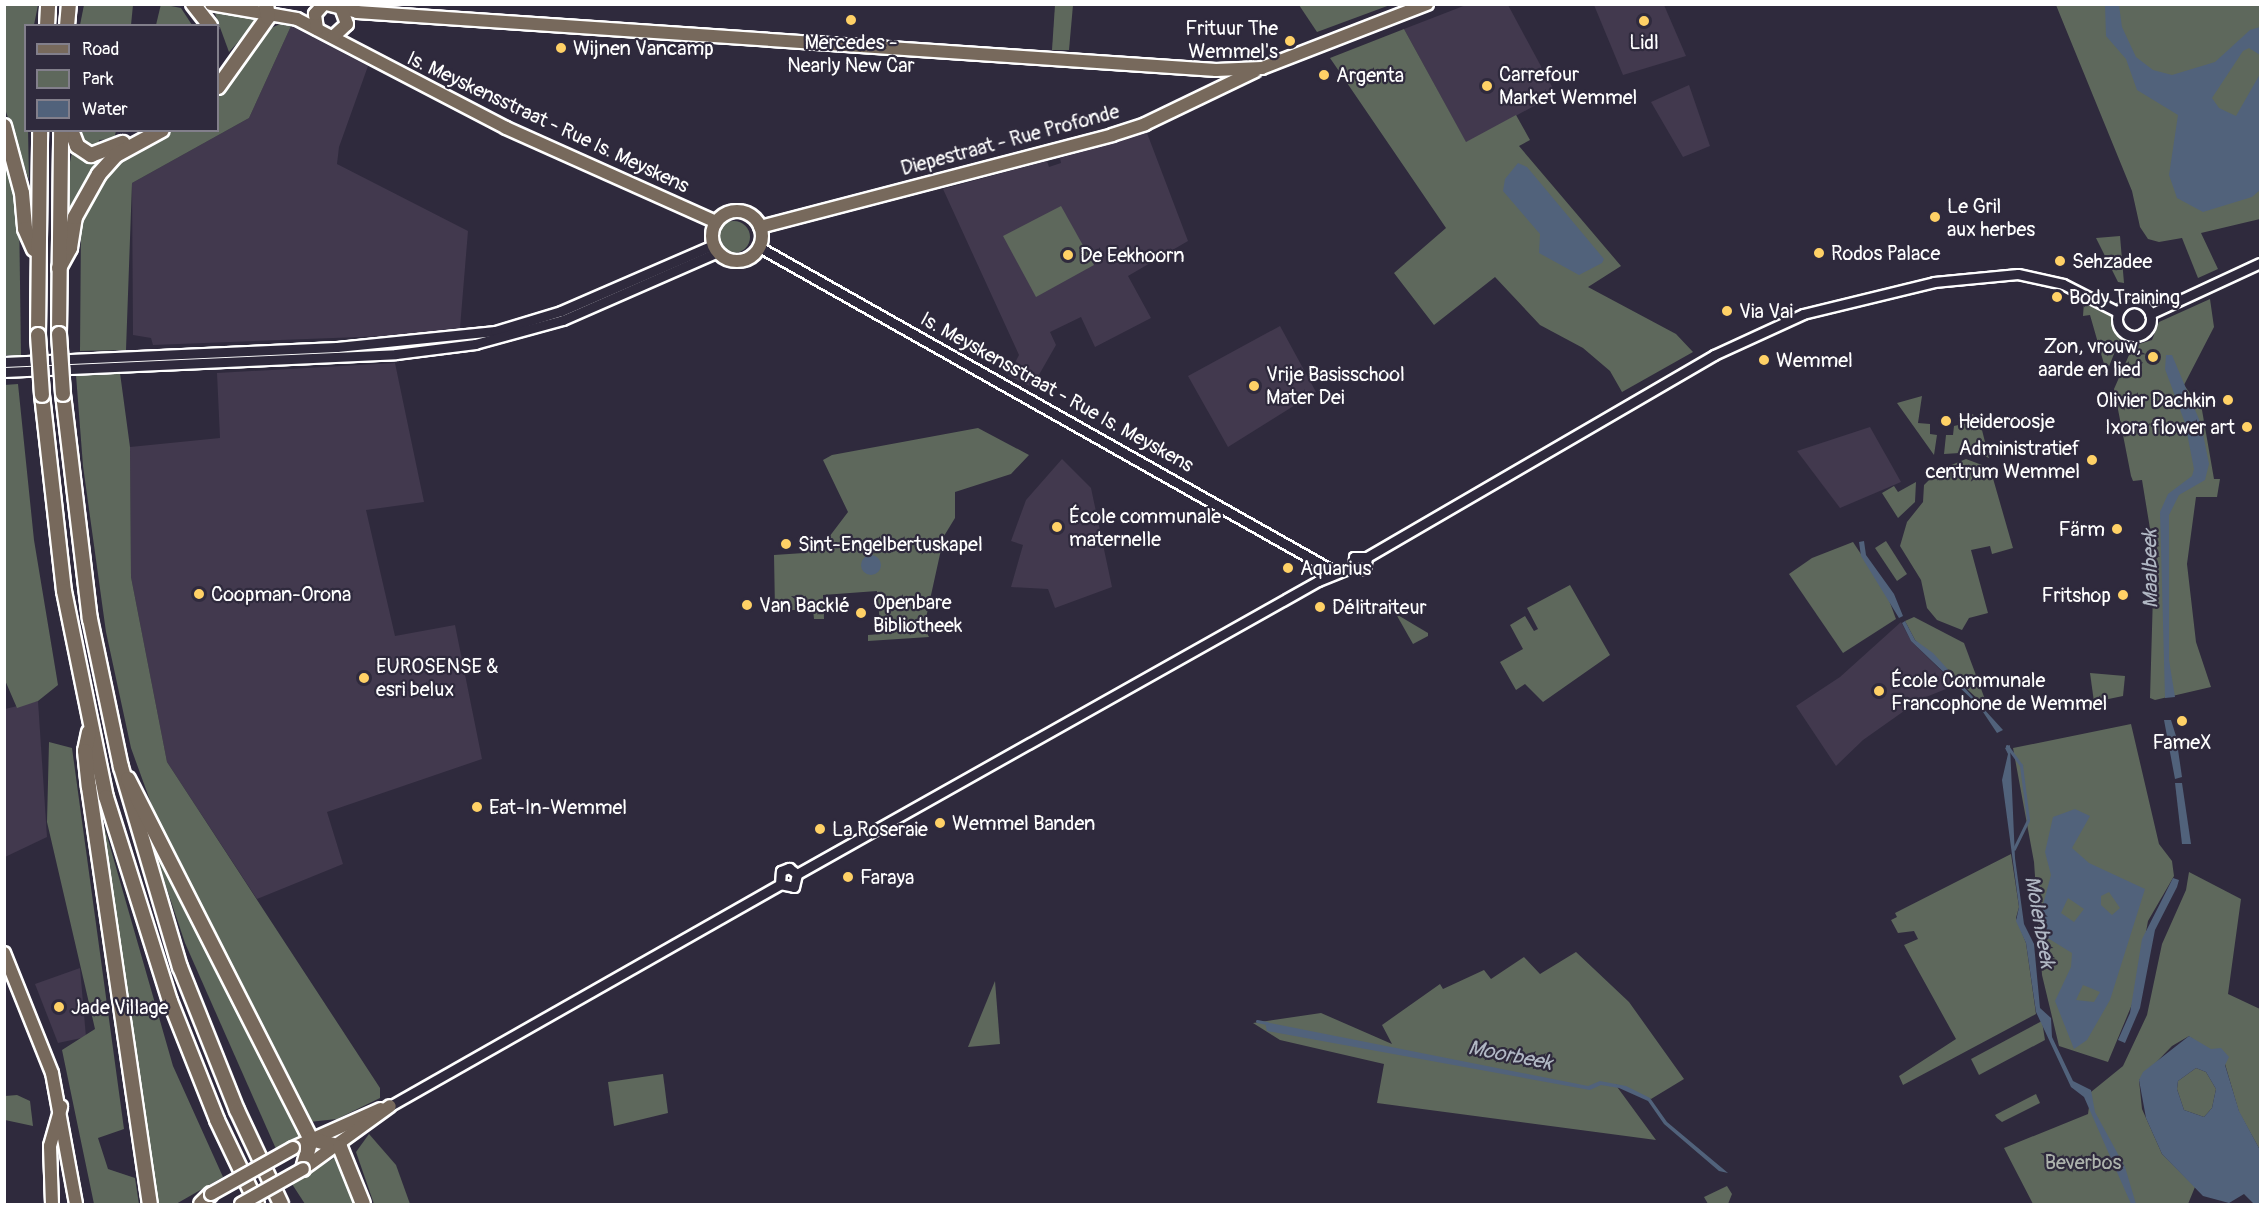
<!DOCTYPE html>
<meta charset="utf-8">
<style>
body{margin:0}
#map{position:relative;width:2265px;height:1209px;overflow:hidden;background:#2f2a3d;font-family:Pangolin,sans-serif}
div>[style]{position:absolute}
.built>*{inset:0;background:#42394e}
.green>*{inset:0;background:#5e685c}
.round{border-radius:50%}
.water>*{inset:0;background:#51627b}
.stream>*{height:3px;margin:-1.5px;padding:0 1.5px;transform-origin:1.5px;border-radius:1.5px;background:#51627b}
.roads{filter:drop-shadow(2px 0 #fff) drop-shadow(-2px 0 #fff) drop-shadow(0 2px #fff) drop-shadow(0 -2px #fff)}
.minor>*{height:9px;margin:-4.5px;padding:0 4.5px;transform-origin:4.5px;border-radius:4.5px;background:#2f2a3d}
.minor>.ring{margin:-4.5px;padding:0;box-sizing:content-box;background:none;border:9px solid #2f2a3d;border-radius:50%}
.major>*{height:12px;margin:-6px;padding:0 6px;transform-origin:6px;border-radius:6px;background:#77695c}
.major>.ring{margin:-6px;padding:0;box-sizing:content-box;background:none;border:12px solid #77695c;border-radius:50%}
.highway>*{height:14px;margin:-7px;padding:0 7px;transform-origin:7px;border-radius:7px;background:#77695c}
.bridges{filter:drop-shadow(2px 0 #fff) drop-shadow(-2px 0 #fff) drop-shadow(0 2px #fff) drop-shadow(0 -2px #fff)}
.major-bridge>*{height:12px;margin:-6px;padding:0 6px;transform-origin:6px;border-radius:6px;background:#77695c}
.highway-bridge>*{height:14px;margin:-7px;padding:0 7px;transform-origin:7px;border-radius:7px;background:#77695c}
.dots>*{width:16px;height:16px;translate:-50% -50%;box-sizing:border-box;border:3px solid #2f2a3d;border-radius:50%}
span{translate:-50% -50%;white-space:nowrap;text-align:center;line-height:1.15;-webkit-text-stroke:4.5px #2f2a3d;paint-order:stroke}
.poi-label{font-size:20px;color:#fff}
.right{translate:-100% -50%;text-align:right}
.left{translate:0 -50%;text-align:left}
.street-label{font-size:20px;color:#fff}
.park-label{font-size:20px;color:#aeb4ae}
.water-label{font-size:21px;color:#b1b8c4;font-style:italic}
.frame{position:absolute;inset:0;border:6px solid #fff;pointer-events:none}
.legend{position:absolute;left:24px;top:24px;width:195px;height:108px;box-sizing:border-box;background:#2f2a3d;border:2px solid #827f8b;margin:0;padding:8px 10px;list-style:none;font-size:18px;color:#fff}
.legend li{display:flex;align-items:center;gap:12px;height:30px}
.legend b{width:30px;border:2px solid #827f8b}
</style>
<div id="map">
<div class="built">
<i style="clip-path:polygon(1466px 5px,1508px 5px,1556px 94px,1466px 143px,1404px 29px)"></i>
<i style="clip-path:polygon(1594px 5px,1664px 5px,1686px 56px,1623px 75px)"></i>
<i style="clip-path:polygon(291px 26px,368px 66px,339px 147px,337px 164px,468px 231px,460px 328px,386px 336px,153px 345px,151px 338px,133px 335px,132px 183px,249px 118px)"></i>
<i style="clip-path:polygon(1689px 85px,1710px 146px,1683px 157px,1651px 102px)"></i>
<i style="clip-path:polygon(1147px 133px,1188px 241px,1128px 276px,1151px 318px,1095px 347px,1081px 317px,1050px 332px,1056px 345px,1032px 387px,1008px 376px,1019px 355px,943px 189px,1047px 161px,1049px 167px,1061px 163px,1060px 158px)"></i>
<i style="clip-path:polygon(1280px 326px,1316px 392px,1228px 447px,1188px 376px)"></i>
<i style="clip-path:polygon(395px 363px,424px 502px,366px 510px,395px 636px,455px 625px,482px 759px,327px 812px,343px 864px,257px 899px,167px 762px,131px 577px,130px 447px,220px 438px,217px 373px)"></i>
<i style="clip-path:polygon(1870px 427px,1901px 482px,1840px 508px,1797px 451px)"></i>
<i style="clip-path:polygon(1062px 459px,1091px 488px,1112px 587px,1055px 608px,1048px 589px,1011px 587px,1023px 545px,1011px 541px,1026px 500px)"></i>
<i style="clip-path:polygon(1901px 622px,1911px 641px,1956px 685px,1921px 699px,1863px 740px,1836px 766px,1796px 706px,1840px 677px)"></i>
<i style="clip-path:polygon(38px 701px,47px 837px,5px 857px,5px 709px)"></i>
<i style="clip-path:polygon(80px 968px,86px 1037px,58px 1043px,35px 984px)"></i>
</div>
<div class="green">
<i style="clip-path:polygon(161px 4px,181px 8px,192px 25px,156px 25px)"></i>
<i style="clip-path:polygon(5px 5px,38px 5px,34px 25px,26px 26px,29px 180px,5px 109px)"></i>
<i style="clip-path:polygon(84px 5px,133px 5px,131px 25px,80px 25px)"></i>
<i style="clip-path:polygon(1055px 5px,1073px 5px,1069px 50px,1052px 50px)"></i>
<i style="clip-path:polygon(1299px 5px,1390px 5px,1317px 32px)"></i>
<i style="clip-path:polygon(2056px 5px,2260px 5px,2260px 219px,2201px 233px,2218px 269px,2198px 278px,2182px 238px,2159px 242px,2148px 239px,2140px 227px,2132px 191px)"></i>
<i style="clip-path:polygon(214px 11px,258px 16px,258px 20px,229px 52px)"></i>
<i style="clip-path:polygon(284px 22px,291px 26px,249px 118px,132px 183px,126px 350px,80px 351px,81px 224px,111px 166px,171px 131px,218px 130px,218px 97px,238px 63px,263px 32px)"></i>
<i style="clip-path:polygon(1404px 29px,1466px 142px,1516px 115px,1530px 140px,1519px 146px,1621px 266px,1588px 287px,1676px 334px,1693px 352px,1622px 392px,1610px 371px,1583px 348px,1540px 325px,1495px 277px,1434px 325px,1394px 273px,1446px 228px,1330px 58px)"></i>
<i style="clip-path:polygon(75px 131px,116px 131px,114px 139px,99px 140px,100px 151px,87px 150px)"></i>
<i style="clip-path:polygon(4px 140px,19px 210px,21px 355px,5px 355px)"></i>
<i style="clip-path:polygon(73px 147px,104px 159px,68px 216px,68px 172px)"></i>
<i style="clip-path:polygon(1061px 206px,1094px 265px,1036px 297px,1003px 236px)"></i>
<i class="round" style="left:718px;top:221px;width:32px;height:32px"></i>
<i style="clip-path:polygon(2120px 236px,2124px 283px,2118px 282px,2096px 238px)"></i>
<i style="clip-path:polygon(2210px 299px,2214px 327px,2184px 385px,2202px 410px,2214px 479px,2220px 479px,2217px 497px,2196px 497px,2187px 564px,2196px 642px,2211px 687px,2155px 700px,2150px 698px,2153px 594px,2146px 550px,2153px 547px,2142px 480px,2133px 481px,2131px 476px,2114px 389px,2133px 346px,2152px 340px,2159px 322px)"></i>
<i style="clip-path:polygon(2084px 301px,2110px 314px,2120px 339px,2106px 374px,2098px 367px,2104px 364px,2090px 315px,2083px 316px)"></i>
<i style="clip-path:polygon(120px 373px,130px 447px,131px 577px,167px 762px,380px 1088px,380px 1098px,337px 1119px,309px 1122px,169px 853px,131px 748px,106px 632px,83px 466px,76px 375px)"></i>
<i style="clip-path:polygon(18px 384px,34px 540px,58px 685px,38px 701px,17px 708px,4px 678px,4px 385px)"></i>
<i style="clip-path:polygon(1922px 396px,1918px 423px,1930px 424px,1930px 434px,1937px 435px,1934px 455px,1897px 403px)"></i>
<i style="clip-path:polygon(1972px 414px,1979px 418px,1989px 458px,1975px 452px,1944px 454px,1946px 435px,1953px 435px,1954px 426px,1972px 422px)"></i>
<i style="clip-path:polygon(978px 428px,1029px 455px,1011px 474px,955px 492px,955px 518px,944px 536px,924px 627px,929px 637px,868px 641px,868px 635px,881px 634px,877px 591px,823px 595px,824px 619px,814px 619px,813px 609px,775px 611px,774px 555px,804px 553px,813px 542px,823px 545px,848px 512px,823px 460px,832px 455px)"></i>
<i style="clip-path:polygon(1966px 459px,1990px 468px,2013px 548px,1992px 554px,1990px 546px,1971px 550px,1988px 613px,1969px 618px,1962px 630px,1937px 620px,1927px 608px,1921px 580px,1900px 546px,1907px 522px,1923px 502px,1924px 485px,1939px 470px)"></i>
<i style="clip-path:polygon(1916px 482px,1915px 502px,1898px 518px,1882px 493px,1894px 486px,1898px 492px)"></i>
<i style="clip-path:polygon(1886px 541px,1907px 574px,1897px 581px,1875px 548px)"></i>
<i style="clip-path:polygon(1853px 542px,1886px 592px,1896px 619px,1843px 653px,1789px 574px,1812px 558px)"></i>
<i style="clip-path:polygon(1570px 585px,1610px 655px,1543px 702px,1525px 684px,1516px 690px,1500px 662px,1523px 649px,1510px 625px,1525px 616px,1534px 631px,1538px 629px,1527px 608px)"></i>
<i style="clip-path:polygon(1396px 614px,1428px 633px,1428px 636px,1413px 644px)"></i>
<i style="clip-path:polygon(1914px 617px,1964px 643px,1986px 702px,1983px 704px,1915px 640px,1905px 621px)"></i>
<i style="clip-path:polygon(2090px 673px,2125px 676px,2123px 696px,2094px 702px)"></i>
<i style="clip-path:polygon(2131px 724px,2159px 844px,2172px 861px,2174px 876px,2148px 921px,2133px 1002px,2108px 1062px,2059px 1046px,2042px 975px,2034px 862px,2013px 748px)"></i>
<i style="clip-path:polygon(49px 742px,72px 748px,124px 1129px,98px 1138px,108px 1169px,135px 1178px,139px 1204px,94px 1204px,62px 1050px,95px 1029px,47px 822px)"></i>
<i style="clip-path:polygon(97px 801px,173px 1066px,223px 1177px,176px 1204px,156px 1204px)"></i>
<i style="clip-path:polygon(143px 818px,301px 1135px,276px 1149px,185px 943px)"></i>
<i style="clip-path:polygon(2011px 854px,2019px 907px,2016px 918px,2026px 943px,2036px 1014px,1903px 1085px,1899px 1076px,1956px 1039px,1904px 945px,1918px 939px,1914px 931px,1898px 933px,1891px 920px,1897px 917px,1895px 913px)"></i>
<i style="clip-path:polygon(2189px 872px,2241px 899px,2228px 994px,2260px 1009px,2260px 1150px,2239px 1112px,2225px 1064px,2189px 1036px,2172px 1046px,2139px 1080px,2142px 1109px,2162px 1154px,2195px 1187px,2188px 1204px,2033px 1204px,2004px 1148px,2088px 1114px,2091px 1092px,2123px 1066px,2147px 1015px,2162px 944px,2186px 890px)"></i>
<i style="clip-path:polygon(1576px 952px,1629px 1002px,1684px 1079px,1651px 1099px,1615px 1084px,1656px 1140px,1377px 1103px,1384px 1064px,1280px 1040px,1253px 1023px,1321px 1013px,1392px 1044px,1382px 1025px,1440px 984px,1443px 989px,1484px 970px,1491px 979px,1524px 957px,1540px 974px)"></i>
<i style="clip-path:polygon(995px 981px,1000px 1044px,968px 1047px)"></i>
<i style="clip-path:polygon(2042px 1021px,2045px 1040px,1979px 1075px,1971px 1059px)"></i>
<i style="clip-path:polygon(2196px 1068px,2206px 1072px,2216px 1089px,2212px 1108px,2204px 1117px,2184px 1110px,2177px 1089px,2178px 1081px)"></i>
<i style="clip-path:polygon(663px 1074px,668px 1113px,614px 1126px,608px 1082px)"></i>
<i style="clip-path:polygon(2036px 1094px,2040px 1103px,2002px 1122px,1997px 1118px,1995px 1115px)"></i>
<i style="clip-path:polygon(17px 1095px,30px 1101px,33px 1126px,5px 1120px,5px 1096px)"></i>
<i style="clip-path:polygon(369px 1134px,396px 1165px,410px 1204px,374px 1204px,356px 1152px)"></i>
<i style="clip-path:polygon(339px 1155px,357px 1204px,305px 1204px,292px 1184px)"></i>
<i style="clip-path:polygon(1727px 1186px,1732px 1194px,1728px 1204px,1708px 1204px,1704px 1197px)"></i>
</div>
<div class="water">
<i style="clip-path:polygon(2105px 5px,2119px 5px,2122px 27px,2136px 57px,2153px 70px,2172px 75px,2215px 62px,2250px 30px,2260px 27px,2260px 55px,2249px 48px,2243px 51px,2212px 98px,2219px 108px,2236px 116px,2260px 74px,2260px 190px,2252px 197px,2203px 212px,2177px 198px,2169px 175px,2178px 115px,2137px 90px,2126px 59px,2106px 36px)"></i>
<i style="clip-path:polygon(1518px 163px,1527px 167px,1604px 259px,1602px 263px,1579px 275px,1539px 253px,1540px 234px,1503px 191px,1505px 179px)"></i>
<i style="clip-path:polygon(2166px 355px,2172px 355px,2201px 424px,2209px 464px,2205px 480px,2179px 495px,2169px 515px,2169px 660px,2175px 697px,2165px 698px,2160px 512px,2168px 494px,2192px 476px,2194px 469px,2185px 423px,2165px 369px)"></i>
<i style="clip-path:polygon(1864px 541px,1866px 555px,1894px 594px,1903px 616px,1899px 618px,1861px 556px,1859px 542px)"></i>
<i class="round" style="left:861px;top:555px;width:20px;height:20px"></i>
<i style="clip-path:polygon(1905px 621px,1915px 640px,1933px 653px,2003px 730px,1997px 733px,1979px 706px,1911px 641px,1902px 623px)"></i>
<i style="clip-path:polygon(2164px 720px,2171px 720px,2176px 736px,2182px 777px,2175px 779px)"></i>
<i style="clip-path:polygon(2010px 745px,2015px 858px,2024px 924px,2034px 944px,2040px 1008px,2051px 1018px,2052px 1037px,2073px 1081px,2091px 1090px,2095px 1112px,2125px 1167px,2136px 1204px,2131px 1204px,2084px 1097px,2071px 1087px,2036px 1012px,2026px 943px,2016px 921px,2019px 907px,2002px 780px,2008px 754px,2005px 748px)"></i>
<i style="clip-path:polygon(2175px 783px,2182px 783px,2191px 844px,2182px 844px)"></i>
<i style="clip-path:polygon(evenodd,2075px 809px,2090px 816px,2072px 848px,2089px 863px,2145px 889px,2110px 1000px,2087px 1040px,2074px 1049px,2055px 1001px,2071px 967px,2072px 953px,2046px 937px,2041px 912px,2051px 875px,2045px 852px,2053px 817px,2075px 809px,2109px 892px,2120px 908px,2112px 915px,2101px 905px,2101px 896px,2109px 892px,2075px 809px,2068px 898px,2084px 909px,2074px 922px,2061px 913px,2068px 898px,2075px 809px,2083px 985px,2100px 992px,2094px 1002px,2076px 1000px,2083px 985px)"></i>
<i style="clip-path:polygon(2173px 878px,2179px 880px,2177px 887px,2155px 930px,2140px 1008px,2125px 1043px,2118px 1040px,2130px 1013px,2142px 939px)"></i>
<i style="clip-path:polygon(1265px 1022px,1588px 1086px,1600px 1081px,1626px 1086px,1650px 1098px,1667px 1122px,1728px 1173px,1719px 1171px,1664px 1124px,1648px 1101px,1619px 1088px,1601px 1085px,1590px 1090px,1267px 1031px)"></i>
<i style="clip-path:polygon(evenodd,2189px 1036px,2211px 1049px,2221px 1048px,2229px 1057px,2225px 1065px,2239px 1111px,2260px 1150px,2260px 1204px,2254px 1204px,2244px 1194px,2229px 1203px,2203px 1196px,2162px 1154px,2146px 1118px,2139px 1080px,2143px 1072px,2189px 1036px,2196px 1068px,2206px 1072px,2216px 1089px,2212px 1108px,2204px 1117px,2184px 1110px,2177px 1089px,2178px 1081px,2196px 1068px)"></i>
</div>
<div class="stream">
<i style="left:2007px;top:746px;width:24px;rotate:54deg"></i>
<i style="left:2021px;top:765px;width:55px;rotate:82.7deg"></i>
<i style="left:2028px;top:820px;width:32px;rotate:116deg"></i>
<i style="left:1257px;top:1021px;width:10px;rotate:11deg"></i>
</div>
<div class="roads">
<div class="minor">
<i style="left:759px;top:247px;width:661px;rotate:29.43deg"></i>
<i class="ring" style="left:2117px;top:302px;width:25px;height:25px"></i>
<i style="left:2150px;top:314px;width:121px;rotate:-24.9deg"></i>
<i style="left:4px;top:362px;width:333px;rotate:-2.6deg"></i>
<i style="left:337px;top:347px;width:159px;rotate:-5.8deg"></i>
<i style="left:495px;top:331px;width:69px;rotate:-16.9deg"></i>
<i style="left:561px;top:311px;width:166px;rotate:-23.5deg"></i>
<i style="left:4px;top:372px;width:392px;rotate:-2.6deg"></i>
<i style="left:396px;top:354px;width:80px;rotate:-7.2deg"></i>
<i style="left:475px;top:344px;width:91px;rotate:-15.3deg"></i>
<i style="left:563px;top:320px;width:169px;rotate:-23.7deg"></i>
<i style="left:1367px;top:557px;width:402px;rotate:-30.2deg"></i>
<i style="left:1714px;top:355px;width:98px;rotate:-24.7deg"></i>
<i style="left:1803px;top:314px;width:135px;rotate:-13.7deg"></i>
<i style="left:1934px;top:282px;width:84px;rotate:-5.4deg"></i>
<i style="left:2018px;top:274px;width:46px;rotate:12.5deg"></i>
<i style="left:2063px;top:284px;width:62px;rotate:27deg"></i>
<i style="left:1353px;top:567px;width:10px;rotate:-84deg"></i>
<i style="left:1354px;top:557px;width:13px"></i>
<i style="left:797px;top:874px;width:598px;rotate:-29.35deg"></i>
<i style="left:1318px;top:581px;width:38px;rotate:-22deg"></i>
<i style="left:1353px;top:567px;width:12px;rotate:14deg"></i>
<i style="left:1365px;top:570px;width:13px;rotate:-81deg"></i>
<i style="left:780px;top:884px;width:13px;rotate:-86deg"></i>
<i style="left:781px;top:871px;width:9px;rotate:-21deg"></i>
<i style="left:789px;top:868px;width:10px;rotate:37deg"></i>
<i style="left:780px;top:884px;width:14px;rotate:12deg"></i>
<i style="left:794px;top:887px;width:13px;rotate:-77deg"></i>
<i style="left:390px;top:1106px;width:449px;rotate:-29.6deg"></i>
</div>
<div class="major">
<i style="left:211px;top:4px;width:87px;rotate:9.9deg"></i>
<i style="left:297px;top:19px;width:236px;rotate:27.5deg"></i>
<i style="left:506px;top:128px;width:230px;rotate:24.1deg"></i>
<i style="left:326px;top:4px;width:32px;rotate:14deg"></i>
<i style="left:357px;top:12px;width:861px;rotate:3.86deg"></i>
<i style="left:1216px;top:70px;width:46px;rotate:-2.5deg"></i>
<i style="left:1262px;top:68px;width:177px;rotate:-21.2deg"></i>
<i style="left:317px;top:29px;width:15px;rotate:-98deg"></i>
<i style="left:315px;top:14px;width:13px;rotate:-48deg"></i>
<i style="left:333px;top:37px;width:19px;rotate:-43deg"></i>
<i style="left:347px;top:24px;width:15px;rotate:-110deg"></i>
<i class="ring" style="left:712px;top:211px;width:38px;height:38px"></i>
<i style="left:760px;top:227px;width:364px;rotate:-14.6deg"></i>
<i style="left:1112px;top:135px;width:35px;rotate:-18deg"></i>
<i style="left:1145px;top:124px;width:122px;rotate:-25.7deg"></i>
<i style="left:4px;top:953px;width:129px;rotate:68.2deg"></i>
<i style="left:52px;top:1073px;width:133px;rotate:79.6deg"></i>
<i style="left:293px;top:1148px;width:96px;rotate:-23.9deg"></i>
<i style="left:303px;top:1169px;width:107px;rotate:-35.9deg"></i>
<i style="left:52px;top:1204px;width:58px;rotate:-92deg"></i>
<i style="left:50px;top:1146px;width:41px;rotate:-74.2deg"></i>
</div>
<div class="highway">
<i style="left:193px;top:4px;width:28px;rotate:52deg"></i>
<i style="left:47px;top:26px;width:22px;rotate:-87deg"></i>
<i style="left:67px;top:26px;width:22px;rotate:-85deg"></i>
<i style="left:218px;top:87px;width:86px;rotate:-54.5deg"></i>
<i style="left:268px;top:17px;width:13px;rotate:-99deg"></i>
<i style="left:4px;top:126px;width:69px;rotate:75deg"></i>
<i style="left:22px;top:193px;width:36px;rotate:85deg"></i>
<i style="left:25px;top:229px;width:22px;rotate:66deg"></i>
<i style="left:71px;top:130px;width:17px;rotate:69deg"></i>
<i style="left:77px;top:146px;width:17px;rotate:33deg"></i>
<i style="left:91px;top:155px;width:34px;rotate:-21deg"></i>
<i style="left:59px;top:268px;width:23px;rotate:-61deg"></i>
<i style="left:70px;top:248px;width:31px;rotate:-81deg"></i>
<i style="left:75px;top:217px;width:49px;rotate:-60.8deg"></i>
<i style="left:99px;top:174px;width:25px;rotate:-48deg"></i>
<i style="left:116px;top:155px;width:52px;rotate:-28.5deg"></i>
<i style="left:59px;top:334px;width:204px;rotate:-89.4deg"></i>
<i style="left:38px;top:335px;width:205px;rotate:-89.4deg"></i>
<i style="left:63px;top:394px;width:227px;rotate:83.2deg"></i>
<i style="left:90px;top:619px;width:151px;rotate:78.2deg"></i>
<i style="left:121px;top:767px;width:209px;rotate:73.6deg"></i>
<i style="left:180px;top:967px;width:154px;rotate:68.3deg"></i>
<i style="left:237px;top:1110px;width:104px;rotate:64.9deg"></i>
<i style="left:42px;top:395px;width:197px;rotate:83.6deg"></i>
<i style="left:64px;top:591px;width:210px;rotate:78.5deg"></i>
<i style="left:106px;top:797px;width:214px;rotate:72.6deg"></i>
<i style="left:170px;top:1001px;width:128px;rotate:68.4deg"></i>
<i style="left:217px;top:1120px;width:93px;rotate:64.5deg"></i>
<i style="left:89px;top:732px;width:19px;rotate:102deg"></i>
<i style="left:85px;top:751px;width:36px;rotate:84deg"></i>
<i style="left:89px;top:787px;width:421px;rotate:81.7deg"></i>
<i style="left:128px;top:779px;width:404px;rotate:63.1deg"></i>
<i style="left:311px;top:1139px;width:31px;rotate:105deg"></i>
<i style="left:311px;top:1139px;width:30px;rotate:15deg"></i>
<i style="left:340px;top:1147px;width:61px;rotate:68deg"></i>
<i style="left:201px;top:1204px;width:14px;rotate:-45deg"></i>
</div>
</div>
<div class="bridges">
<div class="major-bridge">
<i style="left:211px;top:1194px;width:94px;rotate:-29.3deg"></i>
<i style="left:241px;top:1204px;width:71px;rotate:-29.4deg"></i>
</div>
<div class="highway-bridge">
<i style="left:59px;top:334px;width:60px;rotate:86.2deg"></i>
<i style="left:38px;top:335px;width:60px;rotate:86.2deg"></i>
</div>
</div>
<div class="dots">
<i style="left:851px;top:20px;background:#ffd166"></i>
<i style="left:1644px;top:21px;background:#ffd166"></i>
<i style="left:1290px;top:41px;background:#ffd166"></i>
<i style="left:561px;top:48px;background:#ffd166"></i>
<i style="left:1324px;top:75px;background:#ffd166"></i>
<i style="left:1487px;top:86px;background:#ffd166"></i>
<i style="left:1935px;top:217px;background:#ffd166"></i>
<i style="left:1819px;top:253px;background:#ffd166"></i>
<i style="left:1068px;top:255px;background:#ffd166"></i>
<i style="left:2060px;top:261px;background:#ffd166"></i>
<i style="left:2057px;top:297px;background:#ffd166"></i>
<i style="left:1727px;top:311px;background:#ffd166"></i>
<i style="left:2153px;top:357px;background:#ffd166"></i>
<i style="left:1764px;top:360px;background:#ffd166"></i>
<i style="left:1254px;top:386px;background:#ffd166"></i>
<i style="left:2228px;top:400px;background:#ffd166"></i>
<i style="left:1946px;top:421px;background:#ffd166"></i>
<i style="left:2247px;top:427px;background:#ffd166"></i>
<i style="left:2092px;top:460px;background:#ffd166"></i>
<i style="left:1057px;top:527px;background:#ffd166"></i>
<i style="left:2117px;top:529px;background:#ffd166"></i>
<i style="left:786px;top:544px;background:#ffd166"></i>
<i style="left:1288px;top:568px;background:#ffd166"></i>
<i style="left:199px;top:594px;background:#ffd166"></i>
<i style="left:2123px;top:595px;background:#ffd166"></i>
<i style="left:747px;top:605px;background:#ffd166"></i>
<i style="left:1320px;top:607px;background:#ffd166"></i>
<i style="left:861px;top:613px;background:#ffd166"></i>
<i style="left:364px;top:678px;background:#ffd166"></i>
<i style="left:1879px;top:691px;background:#ffd166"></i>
<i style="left:2182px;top:721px;background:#ffd166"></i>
<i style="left:477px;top:807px;background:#ffd166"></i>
<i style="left:940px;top:823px;background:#ffd166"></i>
<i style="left:820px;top:829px;background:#ffd166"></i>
<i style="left:848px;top:877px;background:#ffd166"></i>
<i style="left:59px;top:1007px;background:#ffd166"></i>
</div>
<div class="poi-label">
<span class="right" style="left:1278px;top:40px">Frituur The<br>Wemmel's</span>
<span style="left:851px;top:54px">Mercedes -<br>Nearly New Car</span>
<span style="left:1644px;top:42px">Lidl</span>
<span class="left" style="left:573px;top:48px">Wijnen Vancamp</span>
<span class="left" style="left:1499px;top:86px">Carrefour<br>Market Wemmel</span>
<span class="left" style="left:1336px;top:75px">Argenta</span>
<span class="left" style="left:1947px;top:218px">Le Gril<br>aux herbes</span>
<span class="left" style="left:1831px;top:253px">Rodos Palace</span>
<span class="left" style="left:1080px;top:255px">De Eekhoorn</span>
<span class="left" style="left:2072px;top:261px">Sehzadee</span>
<span class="left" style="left:2069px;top:297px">Body Training</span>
<span class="left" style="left:1739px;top:311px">Via Vai</span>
<span class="right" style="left:2141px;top:358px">Zon, vrouw,<br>aarde en lied</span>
<span class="left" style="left:1776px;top:360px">Wemmel</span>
<span class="left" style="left:1266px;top:386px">Vrije Basisschool<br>Mater Dei</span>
<span class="right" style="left:2216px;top:400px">Olivier Dachkin</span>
<span class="left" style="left:1958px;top:421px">Heideroosje</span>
<span class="right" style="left:2235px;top:427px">Ixora flower art</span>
<span class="right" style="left:2080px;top:460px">Administratief<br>centrum Wemmel</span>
<span class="left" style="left:1069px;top:528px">École communale<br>maternelle</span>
<span class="right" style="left:2105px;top:529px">Färm</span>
<span class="left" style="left:798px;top:544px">Sint-Engelbertuskapel</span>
<span class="left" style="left:1300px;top:568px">Aquarius</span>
<span class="left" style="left:211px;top:594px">Coopman-Orona</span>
<span class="right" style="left:2111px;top:595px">Fritshop</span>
<span class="left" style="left:873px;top:614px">Openbare<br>Bibliotheek</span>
<span class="left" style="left:759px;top:605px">Van Backlé</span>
<span class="left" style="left:1332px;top:607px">Délitraiteur</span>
<span class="left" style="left:376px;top:678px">EUROSENSE &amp;<br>esri belux</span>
<span class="left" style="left:1891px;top:692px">École Communale<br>Francophone de Wemmel</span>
<span style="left:2182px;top:742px">FameX</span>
<span class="left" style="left:489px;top:807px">Eat-In-Wemmel</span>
<span class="left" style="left:952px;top:823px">Wemmel Banden</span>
<span class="left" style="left:832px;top:829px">La Roseraie</span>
<span class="left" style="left:860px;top:877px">Faraya</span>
<span class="left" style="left:71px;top:1007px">Jade Village</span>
</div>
<div class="street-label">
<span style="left:548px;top:122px;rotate:25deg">Is. Meyskensstraat - Rue Is. Meyskens</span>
<span style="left:1010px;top:140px;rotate:-15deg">Diepestraat - Rue Profonde</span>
<span style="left:1057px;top:392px;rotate:29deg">Is. Meyskensstraat - Rue Is. Meyskens</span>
</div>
<div class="park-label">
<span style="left:2083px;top:1162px">Beverbos</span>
</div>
<div class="water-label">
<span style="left:2151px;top:569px;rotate:-91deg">Maalbeek</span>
<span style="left:2039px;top:922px;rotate:80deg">Molenbeek</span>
<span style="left:1510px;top:1056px;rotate:11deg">Moorbeek</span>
</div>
<div class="frame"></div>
<ul class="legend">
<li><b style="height:8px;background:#77695c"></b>Road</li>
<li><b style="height:16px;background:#5e685c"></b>Park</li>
<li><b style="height:16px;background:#51627b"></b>Water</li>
</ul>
</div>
